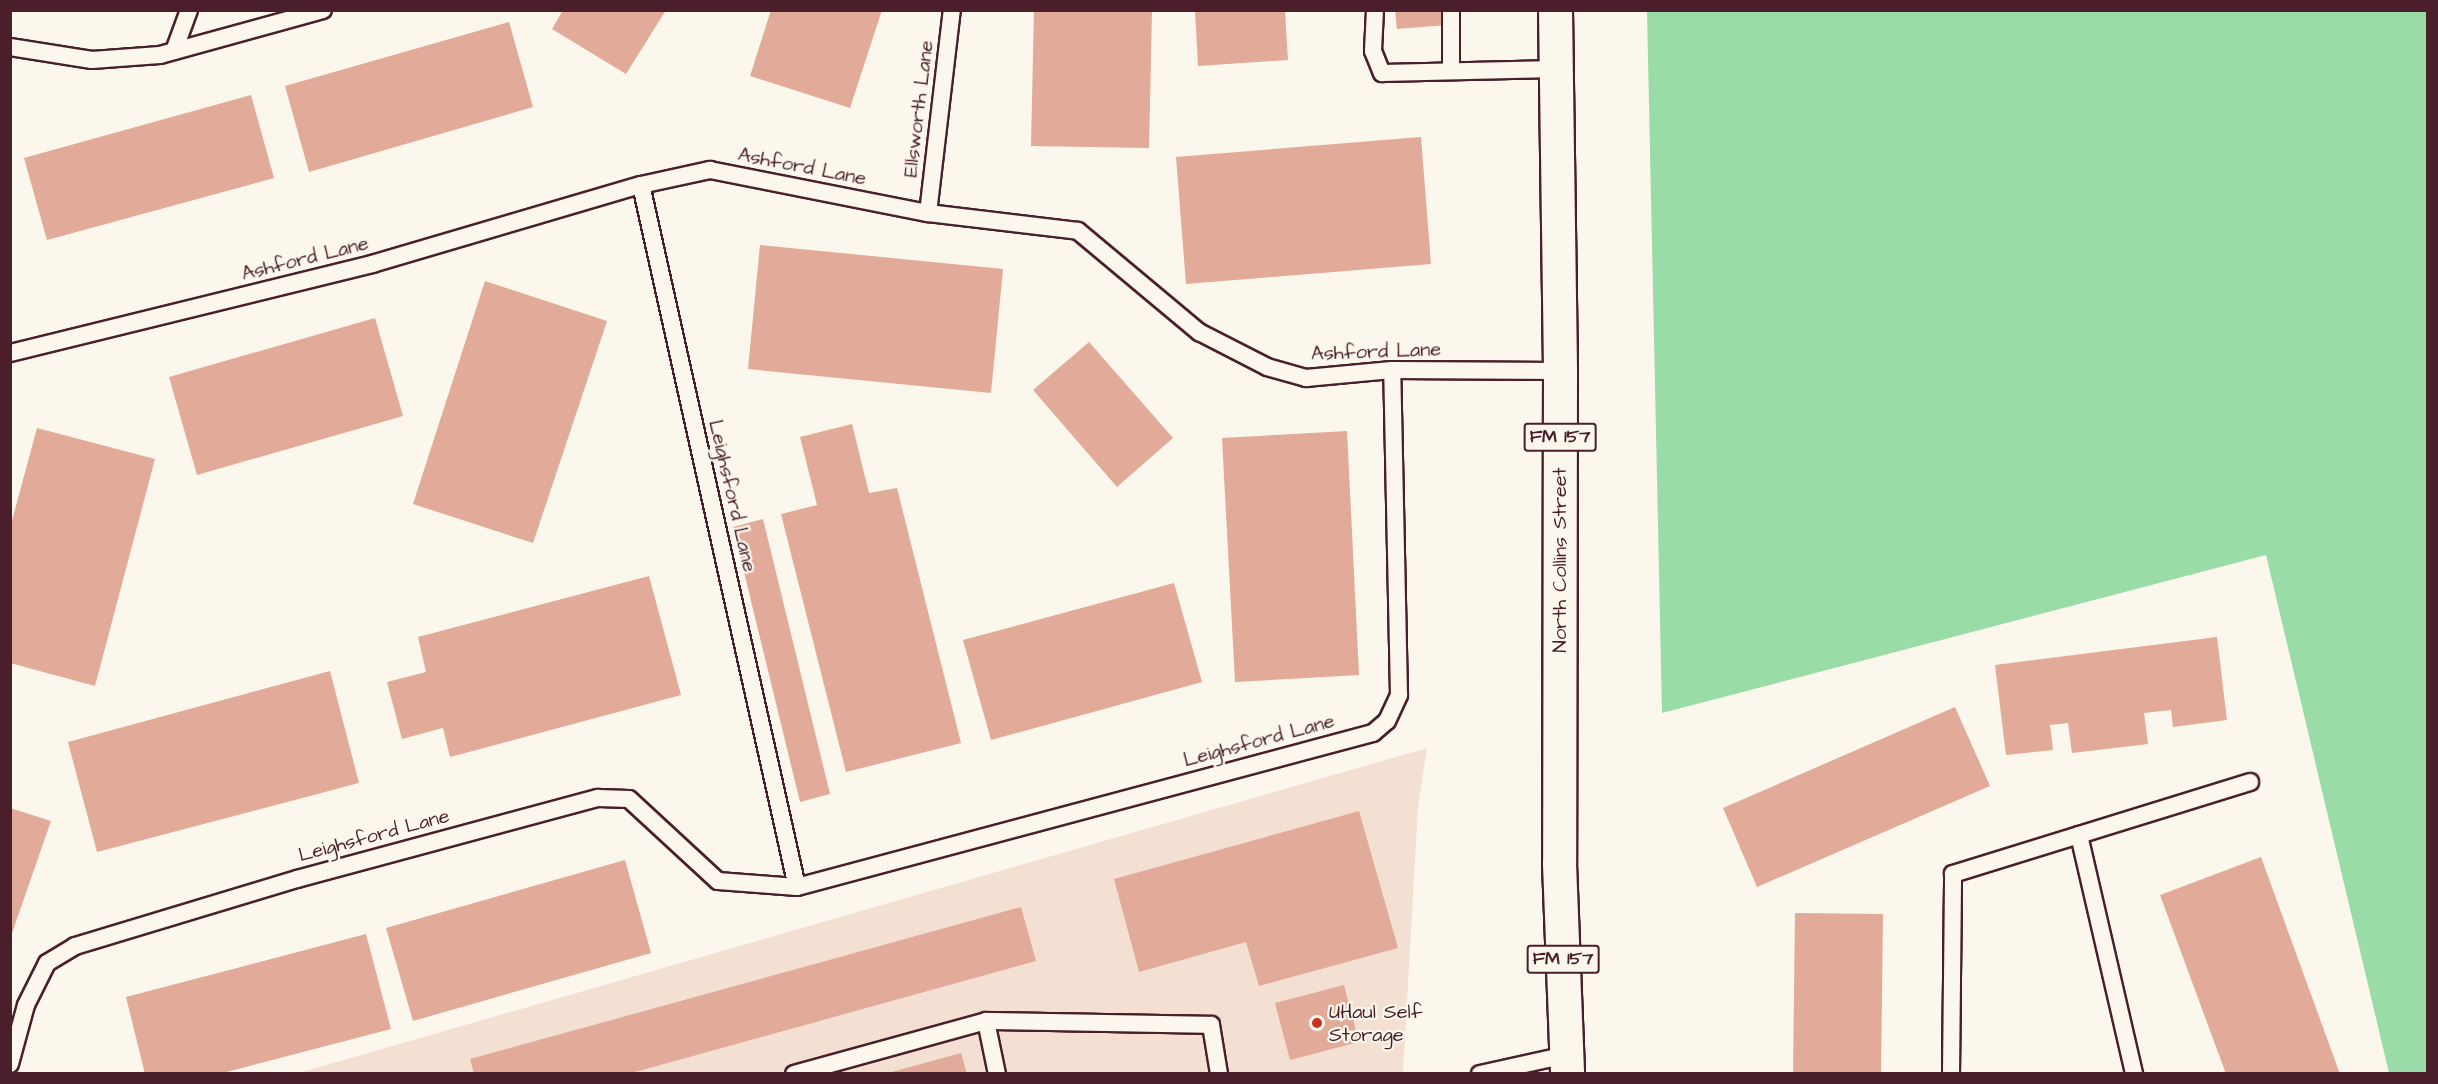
<!DOCTYPE html>
<style>
body{margin:0}
#map{position:relative;width:2438px;height:1084px;overflow:hidden;background:#fbf7ec;font-family:"Architects Daughter",sans-serif}
div>[style]{position:absolute}
.built>*{inset:0;background:#f4e0d3}
.green>*{inset:0;background:#9adca7}
.building>*{inset:0;background:#e2aa99}
.roads{filter:drop-shadow(2px 0 #4a1f2b) drop-shadow(-2px 0 #4a1f2b) drop-shadow(0 2px #4a1f2b) drop-shadow(0 -2px #4a1f2b)}
.lane>*{height:16px;margin:-8px;padding:0 8px;transform-origin:8px;border-radius:8px;background:#fbf7ec}
.primary>*{height:33px;margin:-16.5px;padding:0 16.5px;transform-origin:16.5px;border-radius:16.5px;background:#fbf7ec}
.dots>*{width:16px;height:16px;translate:-50% -50%;box-sizing:border-box;border:3px solid #fbf7ec;border-radius:50%}
span{translate:-50% -50%;white-space:nowrap;text-align:center;line-height:1.15;-webkit-text-stroke:4.5px #fbf7ec;paint-order:stroke}
.shield-label span{padding:2px 4px;background:#fbf7ec;border:2px solid;border-radius:4px;-webkit-text-stroke-width:0}
.shield-label{font-size:18px;color:#4a1f2b;font-weight:700}
.street-label{font-size:20px;color:#4a1f2b}
.poi-label{font-size:20px;color:#4a1f2b}
.left{translate:0 -50%;text-align:left}
.frame{position:absolute;inset:0;border:12px solid #4a1f2b;pointer-events:none}
</style>
<div id="map">
<div class="built">
<i style="clip-path:polygon(1427px 748px,1418px 807px,1403px 1073px,295px 1074px)"></i>
</div>
<div class="green">
<i style="clip-path:polygon(1647px 11px,2427px 11px,2427px 1073px,2389px 1073px,2266px 555px,1662px 713px)"></i>
</div>
<div class="building">
<i style="clip-path:polygon(563px 10px,666px 10px,626px 74px,552px 29px)"></i>
<i style="clip-path:polygon(771px 10px,882px 10px,850px 108px,750px 76px)"></i>
<i style="clip-path:polygon(1034px 10px,1152px 10px,1149px 148px,1031px 146px)"></i>
<i style="clip-path:polygon(1195px 10px,1285px 10px,1288px 60px,1198px 66px)"></i>
<i style="clip-path:polygon(1395px 10px,1446px 10px,1447px 25px,1397px 29px)"></i>
<i style="clip-path:polygon(509px 22px,533px 107px,309px 172px,285px 86px)"></i>
<i style="clip-path:polygon(251px 95px,274px 178px,47px 240px,24px 158px)"></i>
<i style="clip-path:polygon(1421px 137px,1431px 264px,1186px 284px,1176px 157px)"></i>
<i style="clip-path:polygon(760px 245px,1003px 269px,991px 393px,748px 369px)"></i>
<i style="clip-path:polygon(485px 281px,607px 321px,533px 543px,413px 504px)"></i>
<i style="clip-path:polygon(375px 318px,403px 416px,197px 475px,169px 377px)"></i>
<i style="clip-path:polygon(1089px 342px,1173px 438px,1117px 487px,1033px 390px)"></i>
<i style="clip-path:polygon(852px 424px,869px 493px,897px 488px,961px 743px,846px 772px,781px 514px,817px 505px,800px 437px)"></i>
<i style="clip-path:polygon(37px 428px,155px 459px,95px 686px,10px 663px,10px 528px)"></i>
<i style="clip-path:polygon(1347px 431px,1359px 675px,1235px 682px,1222px 438px)"></i>
<i style="clip-path:polygon(763px 519px,830px 794px,800px 802px,733px 527px)"></i>
<i style="clip-path:polygon(649px 576px,681px 695px,450px 757px,443px 728px,402px 739px,387px 682px,426px 672px,418px 637px)"></i>
<i style="clip-path:polygon(1174px 583px,1202px 682px,991px 740px,963px 640px)"></i>
<i style="clip-path:polygon(2217px 637px,2227px 720px,2173px 727px,2171px 710px,2144px 713px,2148px 744px,2072px 753px,2068px 723px,2050px 725px,2053px 750px,2006px 755px,1995px 665px)"></i>
<i style="clip-path:polygon(330px 671px,359px 783px,97px 852px,68px 742px)"></i>
<i style="clip-path:polygon(1955px 707px,1990px 786px,1757px 887px,1723px 808px)"></i>
<i style="clip-path:polygon(10px 808px,51px 821px,11px 936px,10px 936px)"></i>
<i style="clip-path:polygon(1359px 811px,1398px 948px,1259px 986px,1246px 942px,1139px 972px,1114px 879px)"></i>
<i style="clip-path:polygon(2261px 857px,2340px 1074px,2226px 1074px,2160px 895px)"></i>
<i style="clip-path:polygon(625px 860px,651px 953px,413px 1021px,386px 928px)"></i>
<i style="clip-path:polygon(1021px 907px,1036px 961px,628px 1074px,474px 1074px,470px 1059px)"></i>
<i style="clip-path:polygon(1795px 913px,1883px 914px,1881px 1074px,1793px 1074px)"></i>
<i style="clip-path:polygon(366px 934px,391px 1029px,219px 1074px,145px 1074px,126px 997px)"></i>
<i style="clip-path:polygon(1344px 985px,1359px 1042px,1290px 1060px,1275px 1003px)"></i>
<i style="clip-path:polygon(961px 1053px,967px 1074px,888px 1074px,888px 1073px)"></i>
</div>
<div class="roads">
<div class="lane">
<i style="left:1375px;top:10px;width:41px;rotate:92.8deg"></i>
<i style="left:1373px;top:51px;width:24px;rotate:68deg"></i>
<i style="left:1382px;top:73px;width:174px;rotate:-1.3deg"></i>
<i style="left:1451px;top:10px;width:60px;rotate:90deg"></i>
<i style="left:10px;top:47px;width:83px;rotate:9deg"></i>
<i style="left:92px;top:60px;width:68px;rotate:-4.2deg"></i>
<i style="left:160px;top:55px;width:169px;rotate:-15.4deg"></i>
<i style="left:174px;top:51px;width:44px;rotate:-69.9deg"></i>
<i style="left:641px;top:185px;width:719px;rotate:77.47deg"></i>
<i style="left:797px;top:887px;width:596px;rotate:-14.97deg"></i>
<i style="left:1373px;top:733px;width:18px;rotate:-41deg"></i>
<i style="left:1387px;top:721px;width:29px;rotate:-65deg"></i>
<i style="left:1399px;top:695px;width:325px;rotate:-91.2deg"></i>
<i style="left:928px;top:213px;width:204px;rotate:-83.3deg"></i>
<i style="left:10px;top:353px;width:373px;rotate:-13.8deg"></i>
<i style="left:372px;top:264px;width:280px;rotate:-16.4deg"></i>
<i style="left:641px;top:185px;width:71px;rotate:-12.3deg"></i>
<i style="left:710px;top:170px;width:222px;rotate:11.2deg"></i>
<i style="left:928px;top:213px;width:151px;rotate:6.8deg"></i>
<i style="left:1078px;top:231px;width:158px;rotate:39.9deg"></i>
<i style="left:1199px;top:332px;width:76px;rotate:27.2deg"></i>
<i style="left:1267px;top:367px;width:41px;rotate:15.8deg"></i>
<i style="left:1306px;top:378px;width:86px;rotate:-5.3deg"></i>
<i style="left:1392px;top:370px;width:168px;rotate:0.3deg"></i>
<i style="left:2079px;top:835px;width:245px;rotate:77deg"></i>
<i style="left:986px;top:1021px;width:225px;rotate:1deg"></i>
<i style="left:1211px;top:1025px;width:50px;rotate:80.7deg"></i>
<i style="left:10px;top:1064px;width:61px;rotate:-74.8deg"></i>
<i style="left:26px;top:1005px;width:47px;rotate:-63.4deg"></i>
<i style="left:47px;top:963px;width:33px;rotate:-31deg"></i>
<i style="left:75px;top:946px;width:232px;rotate:-16.8deg"></i>
<i style="left:297px;top:879px;width:312px;rotate:-15.1deg"></i>
<i style="left:598px;top:798px;width:31px;rotate:2deg"></i>
<i style="left:629px;top:799px;width:121px;rotate:42.7deg"></i>
<i style="left:718px;top:881px;width:79px;rotate:4.3deg"></i>
<i style="left:794px;top:1074px;width:199px;rotate:-15.4deg"></i>
<i style="left:986px;top:1021px;width:54px;rotate:78.3deg"></i>
<i style="left:1480px;top:1074px;width:88px;rotate:-12.5deg"></i>
<i style="left:1951px;top:1074px;width:200px;rotate:-89.4deg"></i>
<i style="left:1953px;top:874px;width:311px;rotate:-17.2deg"></i>
</div>
<div class="primary">
<i style="left:1555px;top:10px;width:361px;rotate:89.2deg"></i>
<i style="left:1560px;top:371px;width:492px;rotate:90.1deg"></i>
<i style="left:1559px;top:863px;width:211px;rotate:87.8deg"></i>
</div>
</div>
<div class="dots">
<i style="left:1317px;top:1023px;background:#c8321e"></i>
</div>
<div class="shield-label">
<span style="left:1560px;top:437px">FM 157</span>
<span style="left:1563px;top:959px">FM 157</span>
</div>
<div class="street-label">
<span style="left:919px;top:109px;rotate:-83deg">Ellsworth Lane</span>
<span style="left:802px;top:167px;rotate:11deg">Ashford Lane</span>
<span style="left:305px;top:259px;rotate:-14deg">Ashford Lane</span>
<span style="left:1376px;top:352px;rotate:-2deg">Ashford Lane</span>
<span style="left:732px;top:496px;rotate:77deg">Leighsford Lane</span>
<span style="left:1560px;top:560px;rotate:-90deg">North Collins Street</span>
<span style="left:1259px;top:741px;rotate:-15deg">Leighsford Lane</span>
<span style="left:374px;top:836px;rotate:-15deg">Leighsford Lane</span>
</div>
<div class="poi-label">
<span class="left" style="left:1329px;top:1024px">UHaul Self<br>Storage</span>
</div>
<div class="frame"></div>
</div>
